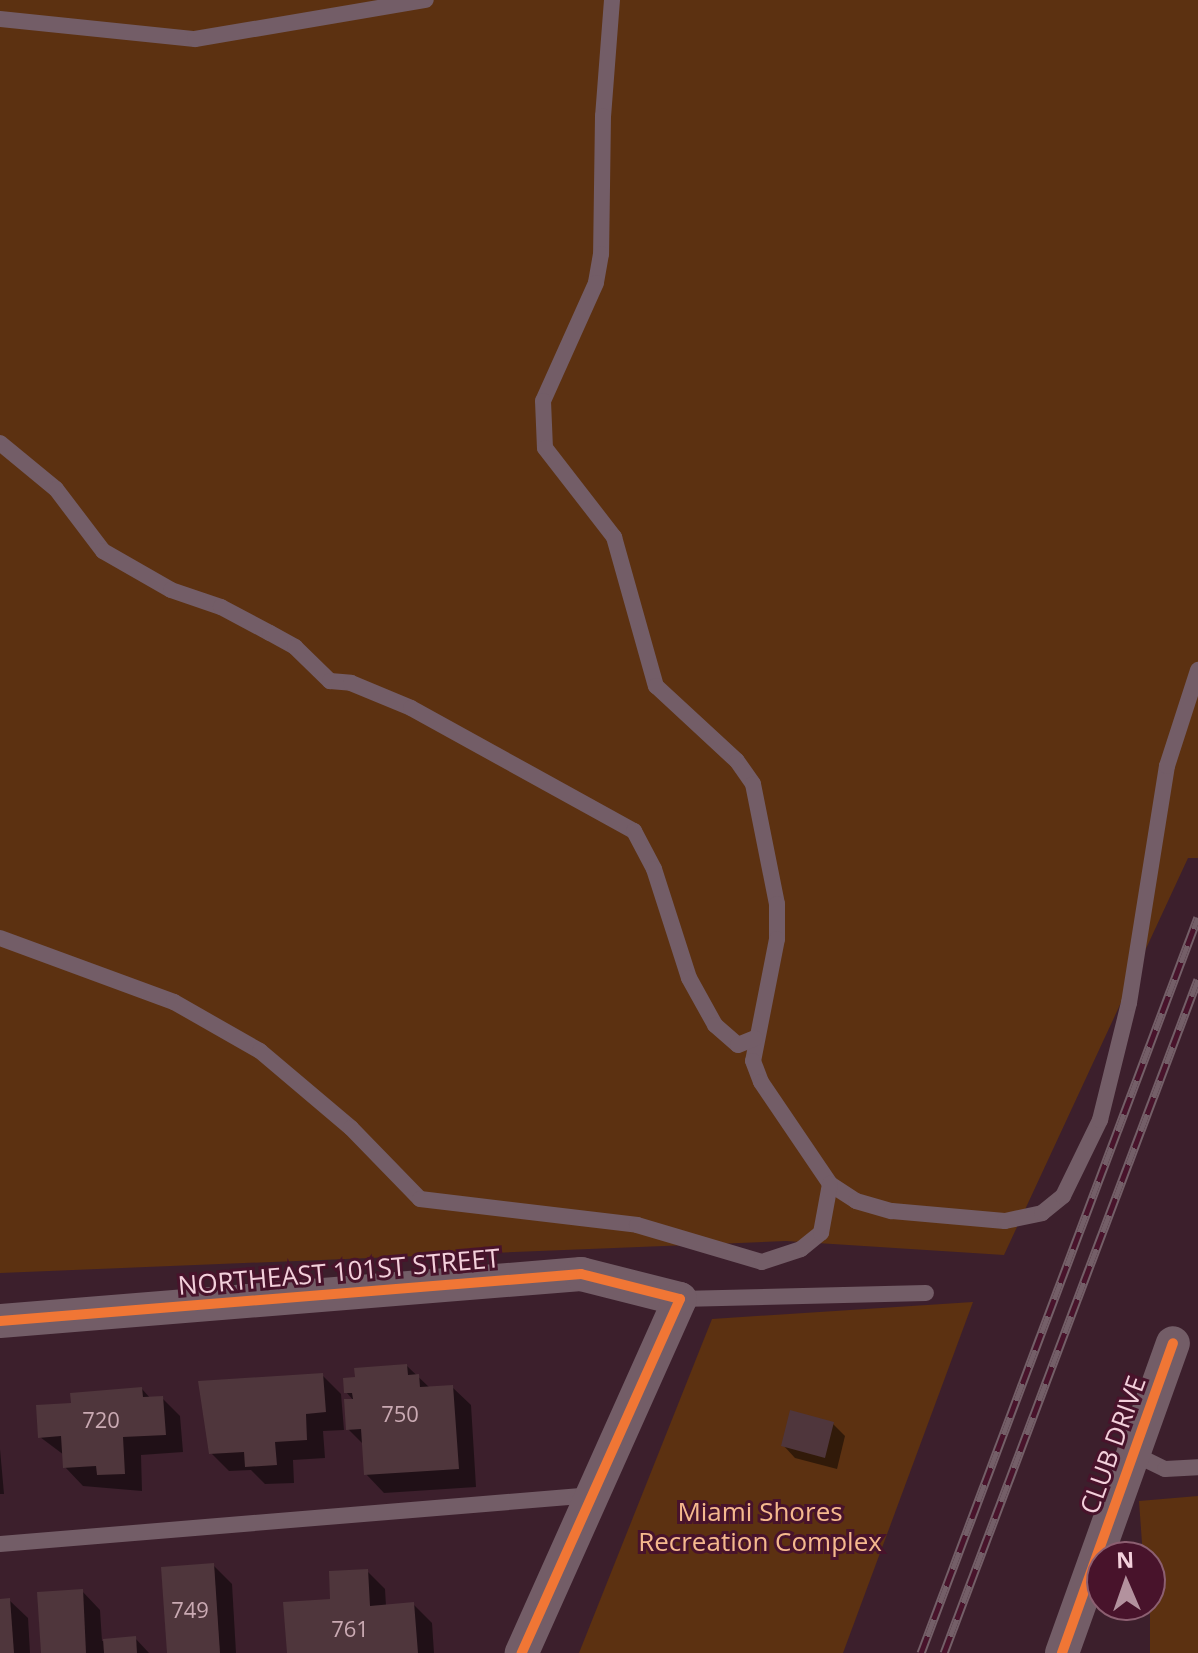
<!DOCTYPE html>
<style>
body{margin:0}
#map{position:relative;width:1198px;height:1653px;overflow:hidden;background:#3c1f2c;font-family:"Open Sans",sans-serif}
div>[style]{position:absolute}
.green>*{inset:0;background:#5c3111}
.shadow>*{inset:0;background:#0007}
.building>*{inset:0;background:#4f363c}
.lane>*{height:16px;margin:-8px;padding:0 8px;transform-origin:8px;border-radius:8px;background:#735d67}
.street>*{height:34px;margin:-17px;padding:0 17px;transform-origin:17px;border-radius:17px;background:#735d67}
.rail>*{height:9px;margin-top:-4.5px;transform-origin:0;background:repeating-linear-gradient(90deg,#48132b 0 18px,#745f68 0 36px);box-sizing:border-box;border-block:2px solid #745f68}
.cycleway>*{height:10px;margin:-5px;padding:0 5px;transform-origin:5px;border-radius:5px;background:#f07635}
span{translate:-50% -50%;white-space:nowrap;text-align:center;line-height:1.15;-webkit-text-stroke:6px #48132b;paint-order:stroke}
.number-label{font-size:22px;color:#caaab3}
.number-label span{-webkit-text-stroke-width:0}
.street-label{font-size:26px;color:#f3d0db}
.park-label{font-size:26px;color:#f5b98e}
.north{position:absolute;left:1086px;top:1541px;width:80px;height:80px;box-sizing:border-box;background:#48132b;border:2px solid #8c5f71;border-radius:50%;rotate:358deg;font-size:22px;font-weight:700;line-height:32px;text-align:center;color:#f3d0db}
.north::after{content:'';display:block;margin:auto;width:28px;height:36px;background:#b3929e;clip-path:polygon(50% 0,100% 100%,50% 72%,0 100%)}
</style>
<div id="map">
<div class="green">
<i style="clip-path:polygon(0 0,1198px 0,1198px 858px,1188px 858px,1004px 1255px,786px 1241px,0 1273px)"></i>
<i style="clip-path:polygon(973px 1302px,843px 1653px,579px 1653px,712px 1319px)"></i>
<i style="clip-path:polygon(1198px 1496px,1198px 1653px,1150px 1653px,1150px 1557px,1143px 1557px,1139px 1501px)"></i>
</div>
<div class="shadow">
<i style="clip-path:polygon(407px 1366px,430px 1388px,452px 1387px,471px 1405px,476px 1487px,384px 1493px,366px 1474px,364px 1445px,348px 1429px,354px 1401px,346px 1392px)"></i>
<i style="clip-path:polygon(322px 1375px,341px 1394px,344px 1430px,323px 1431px,325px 1458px,293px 1460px,294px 1483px,265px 1484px,251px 1470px,229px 1471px,211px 1453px)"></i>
<i style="clip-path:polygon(142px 1389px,151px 1399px,162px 1398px,180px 1416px,183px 1452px,141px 1455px,142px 1491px,83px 1486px,65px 1467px,64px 1455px,40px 1437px,74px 1405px)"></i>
<i style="clip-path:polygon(833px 1424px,845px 1436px,837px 1469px,795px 1458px,783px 1445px)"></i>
<i style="clip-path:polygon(0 1449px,4px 1494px,0 1494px)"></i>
<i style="clip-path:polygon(213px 1565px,232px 1584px,236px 1653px,169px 1653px)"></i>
<i style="clip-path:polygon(367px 1571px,385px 1589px,386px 1606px,413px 1604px,432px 1623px,434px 1653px,289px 1653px)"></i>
<i style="clip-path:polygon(82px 1591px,100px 1610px,102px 1641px,135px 1638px,149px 1653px,43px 1653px)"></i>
<i style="clip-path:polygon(9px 1600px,28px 1618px,30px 1653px,0 1653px,0 1601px)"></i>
</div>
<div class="building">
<i style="clip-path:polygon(407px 1364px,408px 1375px,419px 1374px,420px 1387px,453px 1385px,459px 1469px,364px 1475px,361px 1429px,346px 1430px,344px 1399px,353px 1399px,352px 1393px,344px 1393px,343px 1378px,355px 1377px,354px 1368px)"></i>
<i style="clip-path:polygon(323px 1373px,326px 1412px,306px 1414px,307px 1440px,275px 1442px,277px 1465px,245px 1467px,244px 1452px,209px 1454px,198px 1381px)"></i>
<i style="clip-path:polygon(142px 1387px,143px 1397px,163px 1396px,166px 1435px,123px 1437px,125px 1474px,97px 1475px,96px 1466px,63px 1468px,61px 1436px,38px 1438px,36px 1405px,71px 1403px,70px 1393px)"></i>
<i style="clip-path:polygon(790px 1410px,834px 1422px,825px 1458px,781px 1446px)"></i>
<i style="clip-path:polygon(214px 1563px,220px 1653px,167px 1653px,161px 1567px)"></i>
<i style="clip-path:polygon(368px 1569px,370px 1606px,414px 1602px,418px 1653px,287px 1653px,283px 1602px,330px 1599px,329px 1571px)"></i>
<i style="clip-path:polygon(83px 1589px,86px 1653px,41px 1653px,37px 1592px)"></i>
<i style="clip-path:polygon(10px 1598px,14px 1653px,0 1653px,0 1599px)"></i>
<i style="clip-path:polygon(136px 1636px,137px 1653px,104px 1653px,103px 1639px)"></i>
</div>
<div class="lane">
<i style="left:612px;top:0;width:116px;rotate:94.4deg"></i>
<i style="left:603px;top:116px;width:138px;rotate:90.8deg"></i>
<i style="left:601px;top:254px;width:29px;rotate:100deg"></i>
<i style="left:596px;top:283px;width:129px;rotate:114.2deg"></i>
<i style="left:543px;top:401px;width:47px;rotate:87.6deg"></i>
<i style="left:545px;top:448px;width:113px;rotate:52.2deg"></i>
<i style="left:614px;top:537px;width:155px;rotate:74.3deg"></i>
<i style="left:656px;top:686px;width:110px;rotate:42.8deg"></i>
<i style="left:737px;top:761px;width:28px;rotate:55deg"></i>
<i style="left:753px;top:784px;width:122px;rotate:78.7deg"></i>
<i style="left:777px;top:904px;width:35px;rotate:90deg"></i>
<i style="left:777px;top:939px;width:124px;rotate:101.1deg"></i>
<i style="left:753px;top:1061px;width:22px;rotate:69deg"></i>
<i style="left:761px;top:1082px;width:123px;rotate:55.9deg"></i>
<i style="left:830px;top:1184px;width:31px;rotate:33deg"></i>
<i style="left:856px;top:1201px;width:37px;rotate:16deg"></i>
<i style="left:892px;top:1211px;width:113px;rotate:5.1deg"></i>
<i style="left:1005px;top:1221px;width:38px;rotate:-12deg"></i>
<i style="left:1042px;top:1213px;width:27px;rotate:-39deg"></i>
<i style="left:1063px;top:1196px;width:85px;rotate:-64deg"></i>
<i style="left:1100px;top:1120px;width:121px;rotate:-76.1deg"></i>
<i style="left:1129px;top:1003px;width:240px;rotate:-80.9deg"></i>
<i style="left:1167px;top:766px;width:101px;rotate:-72.1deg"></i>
<i style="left:0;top:19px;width:196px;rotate:5.9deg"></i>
<i style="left:195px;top:39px;width:234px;rotate:-9.6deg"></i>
<i style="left:0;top:443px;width:72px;rotate:39.4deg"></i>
<i style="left:56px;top:489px;width:78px;rotate:52.8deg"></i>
<i style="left:103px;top:551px;width:78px;rotate:29.8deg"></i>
<i style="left:171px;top:590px;width:53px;rotate:18.8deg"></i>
<i style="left:221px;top:607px;width:55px;rotate:28deg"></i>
<i style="left:270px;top:633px;width:29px;rotate:29deg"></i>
<i style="left:295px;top:647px;width:49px;rotate:44.2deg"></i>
<i style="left:330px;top:681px;width:21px;rotate:5deg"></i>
<i style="left:351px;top:683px;width:65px;rotate:22.6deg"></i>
<i style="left:411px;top:708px;width:255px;rotate:28.9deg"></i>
<i style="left:634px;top:831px;width:43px;rotate:62.2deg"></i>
<i style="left:654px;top:869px;width:114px;rotate:72.2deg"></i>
<i style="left:689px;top:978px;width:54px;rotate:61deg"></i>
<i style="left:715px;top:1025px;width:30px;rotate:41deg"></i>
<i style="left:738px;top:1045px;width:18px;rotate:-22deg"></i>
<i style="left:0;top:938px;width:185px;rotate:20.2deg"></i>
<i style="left:174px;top:1002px;width:99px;rotate:29.7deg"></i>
<i style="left:260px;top:1051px;width:119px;rotate:40.2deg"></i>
<i style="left:351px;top:1128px;width:99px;rotate:45.8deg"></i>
<i style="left:420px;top:1199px;width:219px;rotate:6.8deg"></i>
<i style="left:637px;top:1225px;width:130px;rotate:16.5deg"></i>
<i style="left:762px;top:1262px;width:41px;rotate:-18.4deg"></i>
<i style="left:801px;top:1249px;width:26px;rotate:-39deg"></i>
<i style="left:821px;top:1233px;width:50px;rotate:-79.6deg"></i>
<i style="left:680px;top:1299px;width:246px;rotate:-1.4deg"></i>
<i style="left:1134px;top:1454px;width:34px;rotate:26deg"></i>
<i style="left:1165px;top:1469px;width:33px;rotate:-3deg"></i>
<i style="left:0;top:1544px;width:595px;rotate:-4.72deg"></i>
</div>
<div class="street">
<i style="left:0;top:1321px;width:583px;rotate:-4.62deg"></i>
<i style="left:581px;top:1274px;width:102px;rotate:14.2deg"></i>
<i style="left:680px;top:1299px;width:388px;rotate:114.1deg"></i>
<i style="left:1062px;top:1653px;width:329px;rotate:-70.3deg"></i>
</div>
<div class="rail">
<i style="left:921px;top:1653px;width:786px;rotate:-69.38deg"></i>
<i style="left:944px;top:1653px;width:720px;rotate:-69.35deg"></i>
</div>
<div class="cycleway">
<i style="left:0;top:1321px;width:583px;rotate:-4.62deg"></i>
<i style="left:581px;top:1274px;width:102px;rotate:14.2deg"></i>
<i style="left:680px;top:1299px;width:388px;rotate:114.1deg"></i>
<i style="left:1062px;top:1653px;width:329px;rotate:-70.3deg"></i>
</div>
<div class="number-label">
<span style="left:400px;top:1414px">750</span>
<span style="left:101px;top:1420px">720</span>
<span style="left:190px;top:1610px">749</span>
<span style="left:350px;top:1629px">761</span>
</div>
<div class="street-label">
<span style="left:339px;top:1272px;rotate:-5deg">NORTHEAST 101ST STREET</span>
<span style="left:1113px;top:1445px;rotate:-70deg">CLUB DRIVE</span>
</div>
<div class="park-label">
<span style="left:760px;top:1527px">Miami Shores<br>Recreation Complex</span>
</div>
<div class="north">N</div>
</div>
